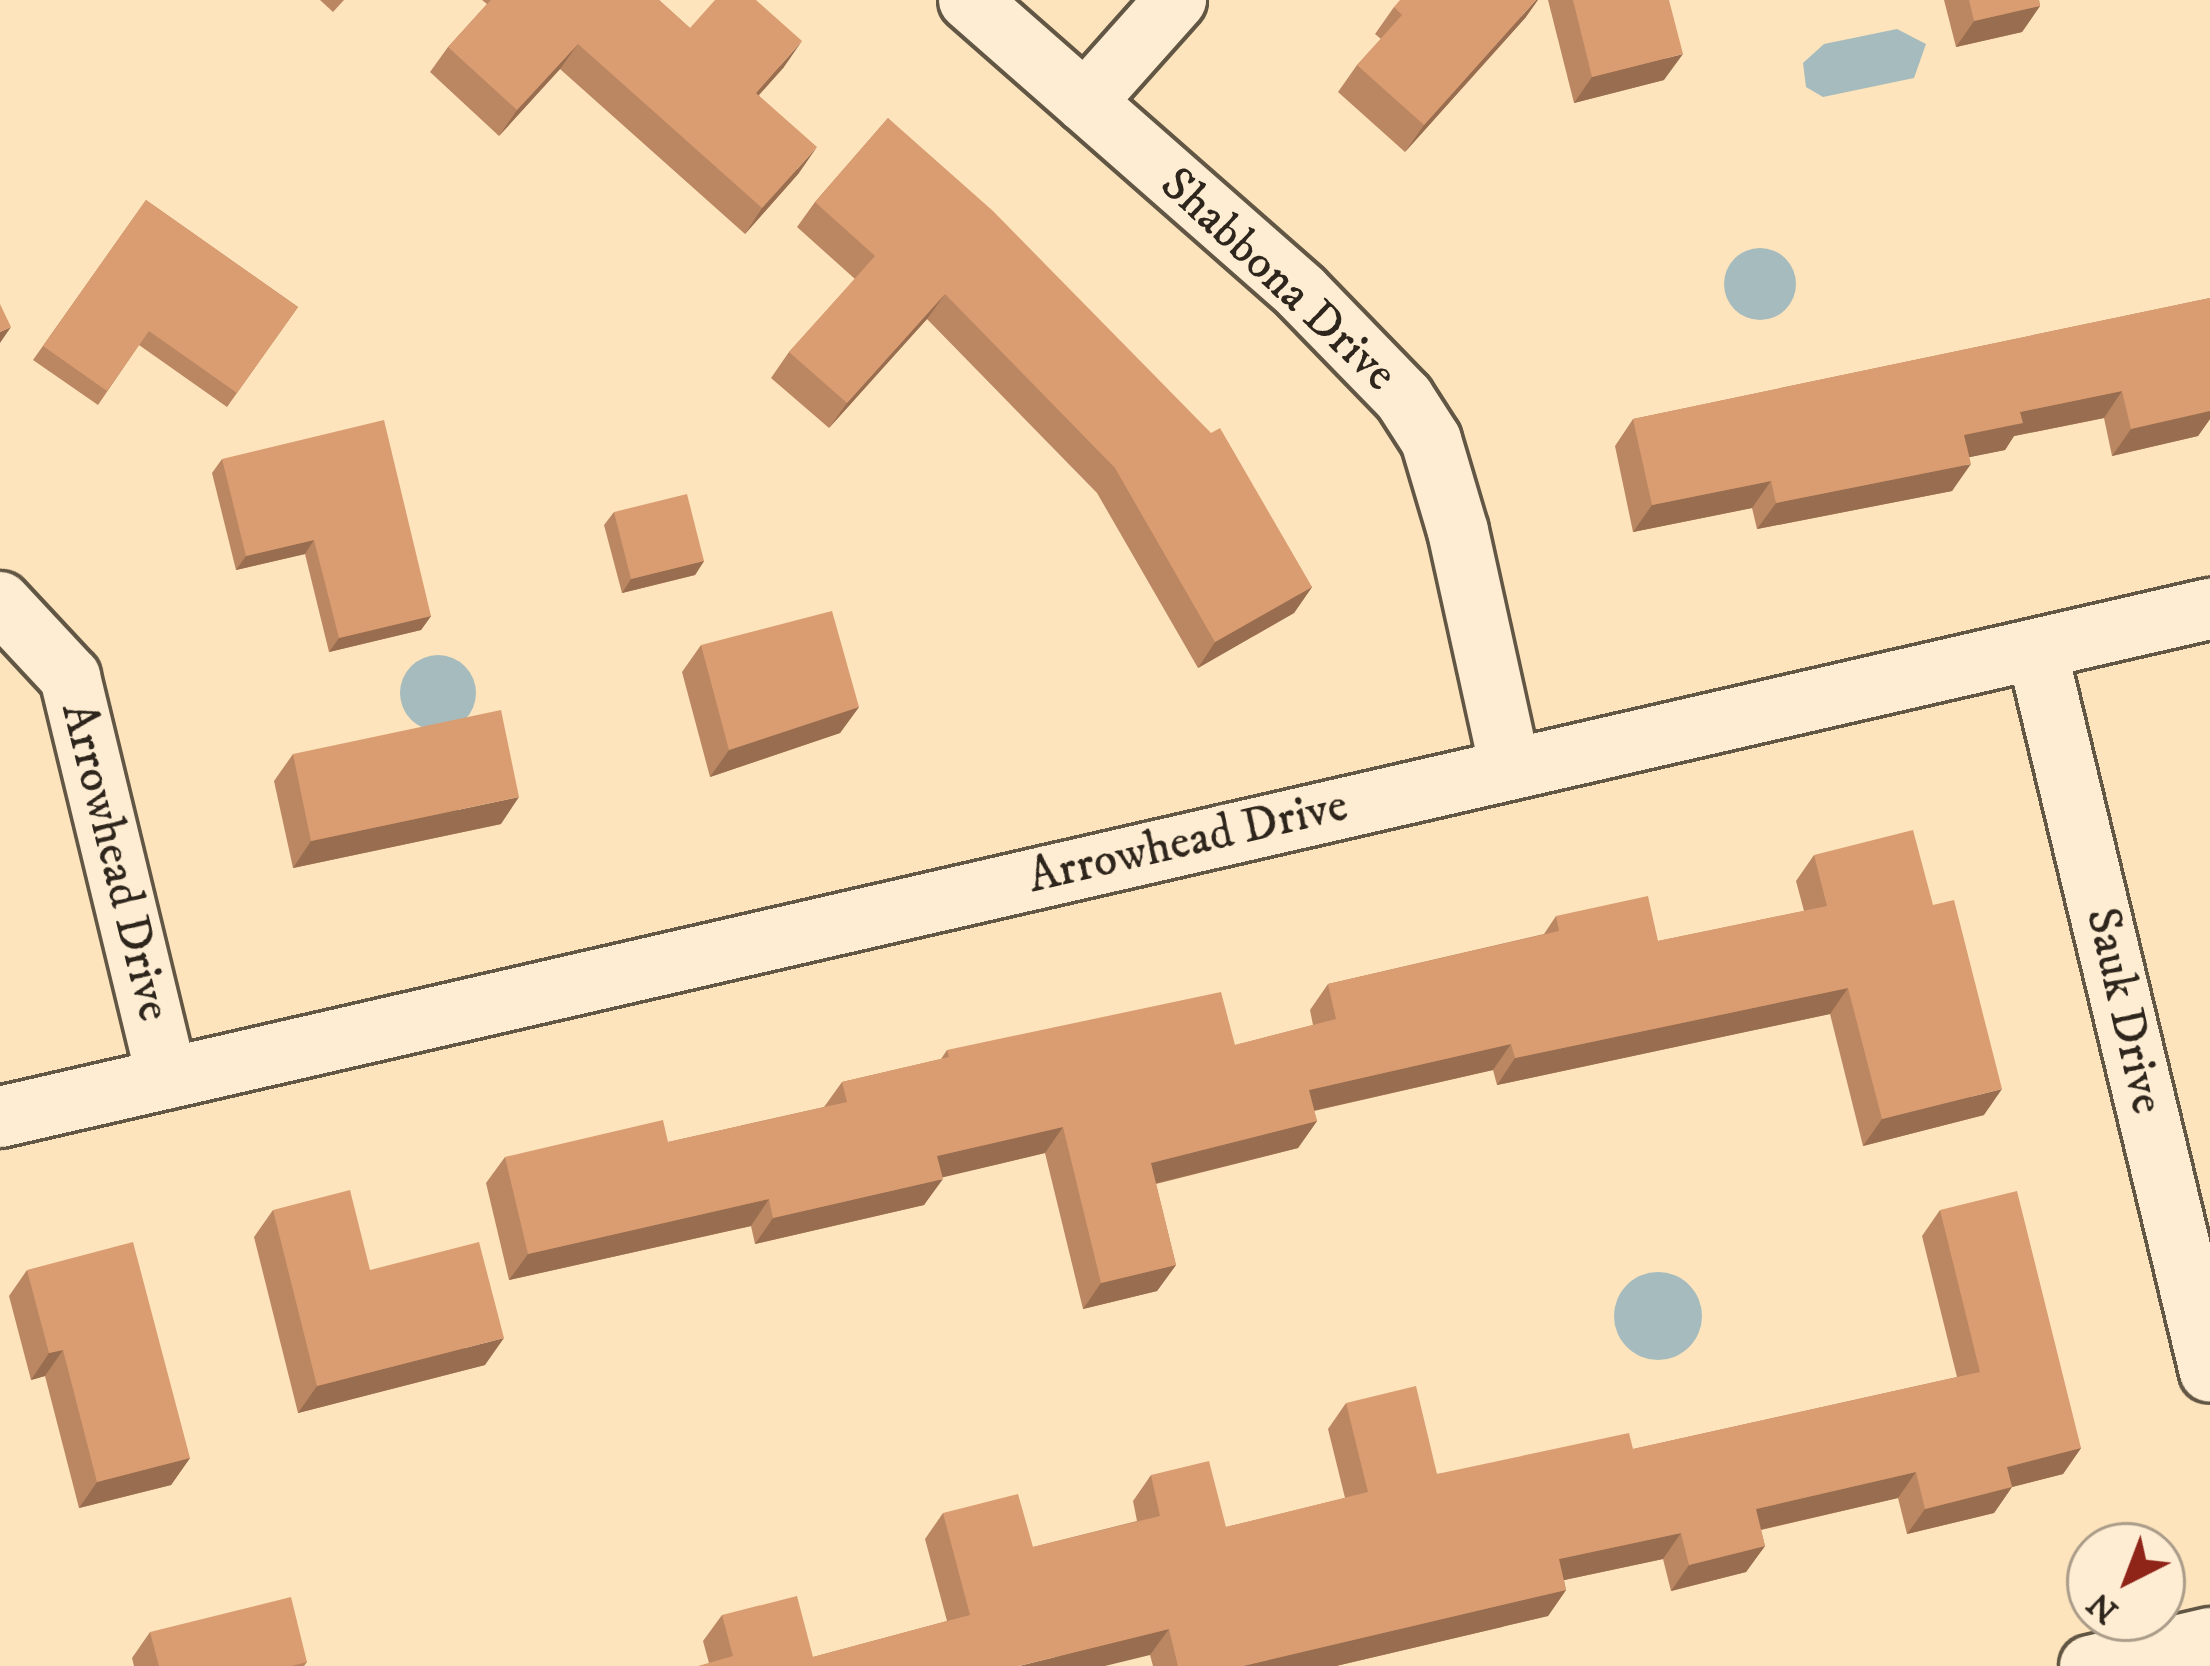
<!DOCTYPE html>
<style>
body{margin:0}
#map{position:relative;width:2210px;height:1666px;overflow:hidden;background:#fde4bc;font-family:"IM FELL DW Pica",serif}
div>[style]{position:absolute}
.water>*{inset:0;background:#a6bbbd}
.round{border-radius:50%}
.roads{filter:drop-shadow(3px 0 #625644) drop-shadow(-3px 0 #625644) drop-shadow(0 3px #625644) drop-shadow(0 -3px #625644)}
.street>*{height:60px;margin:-30px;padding:0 30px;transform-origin:30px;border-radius:30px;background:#feedd3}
.wall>*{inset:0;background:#bb8762}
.shaded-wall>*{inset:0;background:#996e50}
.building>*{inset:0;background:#da9d72}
span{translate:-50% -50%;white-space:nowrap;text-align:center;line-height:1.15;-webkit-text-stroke:12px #feedd3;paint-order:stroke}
.street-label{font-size:48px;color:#2e261c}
.north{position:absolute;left:2066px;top:1522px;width:120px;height:120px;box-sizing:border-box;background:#feedd3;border:3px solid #ab9d8a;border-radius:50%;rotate:222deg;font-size:33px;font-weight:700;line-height:48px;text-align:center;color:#2e261c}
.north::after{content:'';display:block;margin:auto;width:42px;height:54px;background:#8f2418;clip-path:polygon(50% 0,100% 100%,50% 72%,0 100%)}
</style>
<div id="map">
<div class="water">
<i style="clip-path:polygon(1897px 29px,1926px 44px,1914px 78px,1823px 97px,1806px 87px,1803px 63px,1824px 44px)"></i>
<i class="round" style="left:1724px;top:248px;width:72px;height:72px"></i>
<i class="round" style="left:400px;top:655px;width:76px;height:76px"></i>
<i class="round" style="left:1614px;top:1272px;width:88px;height:88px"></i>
</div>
<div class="roads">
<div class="street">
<i style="left:969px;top:0;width:442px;rotate:41.3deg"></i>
<i style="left:1301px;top:292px;width:148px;rotate:45.8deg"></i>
<i style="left:1404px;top:398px;width:50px;rotate:57.3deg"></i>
<i style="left:1431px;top:440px;width:95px;rotate:73.5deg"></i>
<i style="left:1458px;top:531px;width:243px;rotate:77.6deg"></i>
<i style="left:1085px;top:102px;width:137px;rotate:-48.3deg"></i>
<i style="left:0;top:602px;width:103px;rotate:47deg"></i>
<i style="left:70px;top:677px;width:413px;rotate:76.4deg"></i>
<i style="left:2037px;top:651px;width:741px;rotate:76.51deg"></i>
<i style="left:0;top:1117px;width:2268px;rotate:-12.95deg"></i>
<i style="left:2090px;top:1666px;width:123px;rotate:-13.1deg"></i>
</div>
</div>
<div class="wall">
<i style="clip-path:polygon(320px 0,344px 0,333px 12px)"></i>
<i style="clip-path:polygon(482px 0,659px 0,690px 28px,784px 67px,759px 95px,799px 173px,745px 234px,560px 69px,499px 136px,430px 72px,448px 47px,487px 4px)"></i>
<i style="clip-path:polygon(1548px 0,1669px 0,1664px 80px,1574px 103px)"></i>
<i style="clip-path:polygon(1944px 0,2039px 0,2040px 6px,2022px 32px,1956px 47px)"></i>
<i style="clip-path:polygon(1394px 7px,1526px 17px,1405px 152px,1338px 92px,1357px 65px,1381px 39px,1375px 34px)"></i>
<i style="clip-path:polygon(888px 118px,1312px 587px,1294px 613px,1198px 668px,1097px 493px,927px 319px,829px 428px,771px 378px,789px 352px,855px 279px,797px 227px,815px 202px)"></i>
<i style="clip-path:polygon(146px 200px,298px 307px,227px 407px,139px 345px,98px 405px,33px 360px)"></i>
<i style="clip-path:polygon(2210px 298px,2210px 419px,2198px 436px,2112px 456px,2104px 418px,2014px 436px,2005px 450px,1969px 457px,1952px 491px,1757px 529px,1752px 508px,1633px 532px,1615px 446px,1633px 419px)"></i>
<i style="clip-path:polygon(222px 459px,431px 616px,421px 630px,329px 652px,305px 554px,236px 570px,212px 473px)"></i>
<i style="clip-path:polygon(614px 512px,704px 561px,695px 575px,622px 593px,604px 525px)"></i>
<i style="clip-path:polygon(701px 645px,859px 707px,840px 733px,710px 777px,682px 672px)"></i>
<i style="clip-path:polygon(293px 754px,501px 824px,293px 868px,274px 781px)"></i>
<i style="clip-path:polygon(1814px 855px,1984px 1115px,1863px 1146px,1830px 1014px,1497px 1085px,1493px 1070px,1314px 1111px,1317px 1121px,1298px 1148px,1156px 1184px,1176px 1265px,1157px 1291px,1083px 1309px,1045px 1153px,942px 1177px,924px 1205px,755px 1244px,751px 1226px,509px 1280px,486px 1183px,505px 1157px,668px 1142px,824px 1107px,842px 1082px,941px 1059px,947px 1050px,1235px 1045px,1313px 1025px,1310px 1010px,1328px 984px,1544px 934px,1556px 916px,1658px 941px,1804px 911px,1796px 881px)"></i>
<i style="clip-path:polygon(273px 1210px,370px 1270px,485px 1365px,298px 1413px,254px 1237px)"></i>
<i style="clip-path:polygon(1940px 1210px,2081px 1448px,2063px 1474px,2012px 1487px,1994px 1513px,1907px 1534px,1898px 1498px,1761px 1530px,1765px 1546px,1746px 1572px,1671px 1591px,1663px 1559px,1564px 1580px,1566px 1590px,1548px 1616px,1336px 1666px,1153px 1666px,1150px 1655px,709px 1663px,703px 1641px,722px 1615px,813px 1657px,947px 1621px,925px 1539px,943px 1513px,1033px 1547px,1137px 1521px,1133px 1501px,1151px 1475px,1226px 1527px,1345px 1498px,1328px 1429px,1346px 1403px,1437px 1474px,1633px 1449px,1957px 1377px,1922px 1236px)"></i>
<i style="clip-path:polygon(27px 1270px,190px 1458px,171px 1485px,79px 1508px,45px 1376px,31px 1380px,9px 1296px)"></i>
<i style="clip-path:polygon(150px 1632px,307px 1662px,304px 1666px,134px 1666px,132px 1658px)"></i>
</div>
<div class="shaded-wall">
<i style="clip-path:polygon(1536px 0,1538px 0,1526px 17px,1405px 152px,1424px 125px)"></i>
<i style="clip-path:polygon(2040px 6px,2022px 32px,1956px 47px,1974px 21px)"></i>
<i style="clip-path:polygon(802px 41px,784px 67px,738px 118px,756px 93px)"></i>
<i style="clip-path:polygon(578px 44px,560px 69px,499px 136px,517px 110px)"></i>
<i style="clip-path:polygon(1683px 54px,1664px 80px,1574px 103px,1592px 77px)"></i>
<i style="clip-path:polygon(817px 147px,799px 173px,745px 234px,762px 208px)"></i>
<i style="clip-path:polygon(945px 294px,927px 319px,829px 428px,847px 403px)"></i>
<i style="clip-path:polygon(11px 327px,0 343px,0 332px)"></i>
<i style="clip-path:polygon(2122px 391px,2104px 418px,2014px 436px,2005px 450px,1946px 462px,1964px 435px,2020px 412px)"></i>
<i style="clip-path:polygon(2210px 396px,2210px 419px,2198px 436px,2112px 456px,2131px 429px)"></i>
<i style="clip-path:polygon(1971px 464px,1952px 491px,1757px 529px,1776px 503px)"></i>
<i style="clip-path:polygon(1771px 481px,1752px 508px,1633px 532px,1652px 505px)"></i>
<i style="clip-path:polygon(314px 540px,305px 554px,236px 570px,246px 556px)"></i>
<i style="clip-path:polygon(704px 561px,695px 575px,622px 593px,631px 579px)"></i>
<i style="clip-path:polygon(1312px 587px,1294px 613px,1198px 668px,1215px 642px)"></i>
<i style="clip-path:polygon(431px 616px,421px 630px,329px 652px,339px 638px)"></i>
<i style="clip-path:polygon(859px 707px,840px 733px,710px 777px,729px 750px)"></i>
<i style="clip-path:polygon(519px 797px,501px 824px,293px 868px,311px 841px)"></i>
<i style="clip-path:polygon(1848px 988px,1830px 1014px,1497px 1085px,1515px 1058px)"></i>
<i style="clip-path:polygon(1511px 1044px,1493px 1070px,1290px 1116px,1309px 1090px)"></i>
<i style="clip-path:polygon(2002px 1089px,1984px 1115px,1863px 1146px,1882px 1119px)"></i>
<i style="clip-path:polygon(1317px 1121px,1298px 1148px,1133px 1189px,1151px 1163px)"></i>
<i style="clip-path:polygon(1063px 1127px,1045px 1153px,919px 1183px,937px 1156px)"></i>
<i style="clip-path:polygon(943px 1179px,924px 1205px,755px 1244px,773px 1218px)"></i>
<i style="clip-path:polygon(769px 1199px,751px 1226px,509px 1280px,528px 1254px)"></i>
<i style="clip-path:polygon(1176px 1265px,1157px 1291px,1083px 1309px,1101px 1283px)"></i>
<i style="clip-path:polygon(504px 1338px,485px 1365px,298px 1413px,317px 1386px)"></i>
<i style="clip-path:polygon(63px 1350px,45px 1376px,31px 1380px,49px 1353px)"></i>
<i style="clip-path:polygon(2081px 1448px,2063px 1474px,1989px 1493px,2007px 1467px)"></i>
<i style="clip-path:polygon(190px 1458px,171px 1485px,79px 1508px,97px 1482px)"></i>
<i style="clip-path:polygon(1916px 1472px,1898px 1498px,1737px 1535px,1756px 1509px)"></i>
<i style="clip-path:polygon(2012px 1487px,1994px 1513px,1907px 1534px,1925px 1509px)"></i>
<i style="clip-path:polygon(1681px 1533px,1663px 1559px,1541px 1585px,1559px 1559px)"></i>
<i style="clip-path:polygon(1765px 1546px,1746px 1572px,1671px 1591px,1689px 1565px)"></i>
<i style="clip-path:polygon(1566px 1590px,1548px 1616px,1336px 1666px,1243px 1666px)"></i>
<i style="clip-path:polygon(1169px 1629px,1150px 1655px,1105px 1666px,1019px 1666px)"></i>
</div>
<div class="building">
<i style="clip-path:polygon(491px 0,659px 0,690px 28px,715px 0,756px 0,802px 41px,756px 93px,817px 147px,762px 208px,578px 44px,517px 110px,448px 47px)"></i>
<i style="clip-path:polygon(1400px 0,1536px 0,1424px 125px,1357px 65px,1402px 15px,1394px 7px)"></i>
<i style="clip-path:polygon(1573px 0,1669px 0,1683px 54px,1592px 77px)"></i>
<i style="clip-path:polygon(1969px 0,2039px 0,2040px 6px,1974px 21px)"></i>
<i style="clip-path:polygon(888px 118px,993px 211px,1211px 433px,1220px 428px,1312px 587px,1215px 642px,1115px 468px,945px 294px,847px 403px,789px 352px,875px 256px,815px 202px)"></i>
<i style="clip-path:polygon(146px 200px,298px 307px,237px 393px,149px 331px,107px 391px,43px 346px)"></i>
<i style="clip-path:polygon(2210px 298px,2210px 411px,2131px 429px,2122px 391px,2020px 412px,2023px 423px,1964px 435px,1971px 464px,1776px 503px,1771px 481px,1652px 505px,1633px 419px)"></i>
<i style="clip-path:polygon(0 304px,11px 327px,0 332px)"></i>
<i style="clip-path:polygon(384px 420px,431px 616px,339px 638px,314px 540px,246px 556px,222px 459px)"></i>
<i style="clip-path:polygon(687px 494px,704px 561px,631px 579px,614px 512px)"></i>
<i style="clip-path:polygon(832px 611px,859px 707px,729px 750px,701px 645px)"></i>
<i style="clip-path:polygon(501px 710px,519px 797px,311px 841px,293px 754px)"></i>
<i style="clip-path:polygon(1913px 830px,1933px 905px,1954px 900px,2002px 1089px,1882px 1119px,1848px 988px,1515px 1058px,1511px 1044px,1309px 1090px,1317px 1121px,1151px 1163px,1176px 1265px,1101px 1283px,1063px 1127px,937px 1156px,943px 1179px,773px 1218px,769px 1199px,528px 1254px,505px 1157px,663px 1120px,668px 1142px,847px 1102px,842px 1082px,949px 1057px,947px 1050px,1221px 992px,1235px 1045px,1336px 1019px,1328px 984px,1559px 931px,1556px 916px,1648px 896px,1658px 941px,1827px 906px,1814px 855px)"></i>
<i style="clip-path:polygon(350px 1190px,370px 1270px,479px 1242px,504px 1338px,317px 1386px,273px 1210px)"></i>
<i style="clip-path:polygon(2017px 1191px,2081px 1448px,2007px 1467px,2012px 1487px,1925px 1509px,1916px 1472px,1756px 1509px,1765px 1546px,1689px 1565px,1681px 1533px,1559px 1559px,1566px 1590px,1243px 1666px,1178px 1666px,1169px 1629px,1019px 1666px,698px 1666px,733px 1656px,722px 1615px,797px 1596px,813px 1657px,970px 1615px,943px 1513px,1018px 1494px,1033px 1547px,1160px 1516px,1151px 1475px,1209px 1461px,1226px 1527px,1368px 1492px,1346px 1403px,1416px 1386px,1437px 1474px,1629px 1433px,1633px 1449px,1980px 1372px,1940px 1210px)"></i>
<i style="clip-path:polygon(133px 1242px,190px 1458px,97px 1482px,63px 1350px,49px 1353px,27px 1270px)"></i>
<i style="clip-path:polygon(291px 1597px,307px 1662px,291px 1666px,159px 1666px,150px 1632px)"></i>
</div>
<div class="street-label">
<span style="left:1278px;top:280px;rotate:43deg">Shabbona Drive</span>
<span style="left:1188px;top:842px;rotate:-13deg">Arrowhead Drive</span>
<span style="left:115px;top:862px;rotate:76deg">Arrowhead Drive</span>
<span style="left:2124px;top:1011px;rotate:77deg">Sauk Drive</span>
</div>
<div class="north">N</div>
</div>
